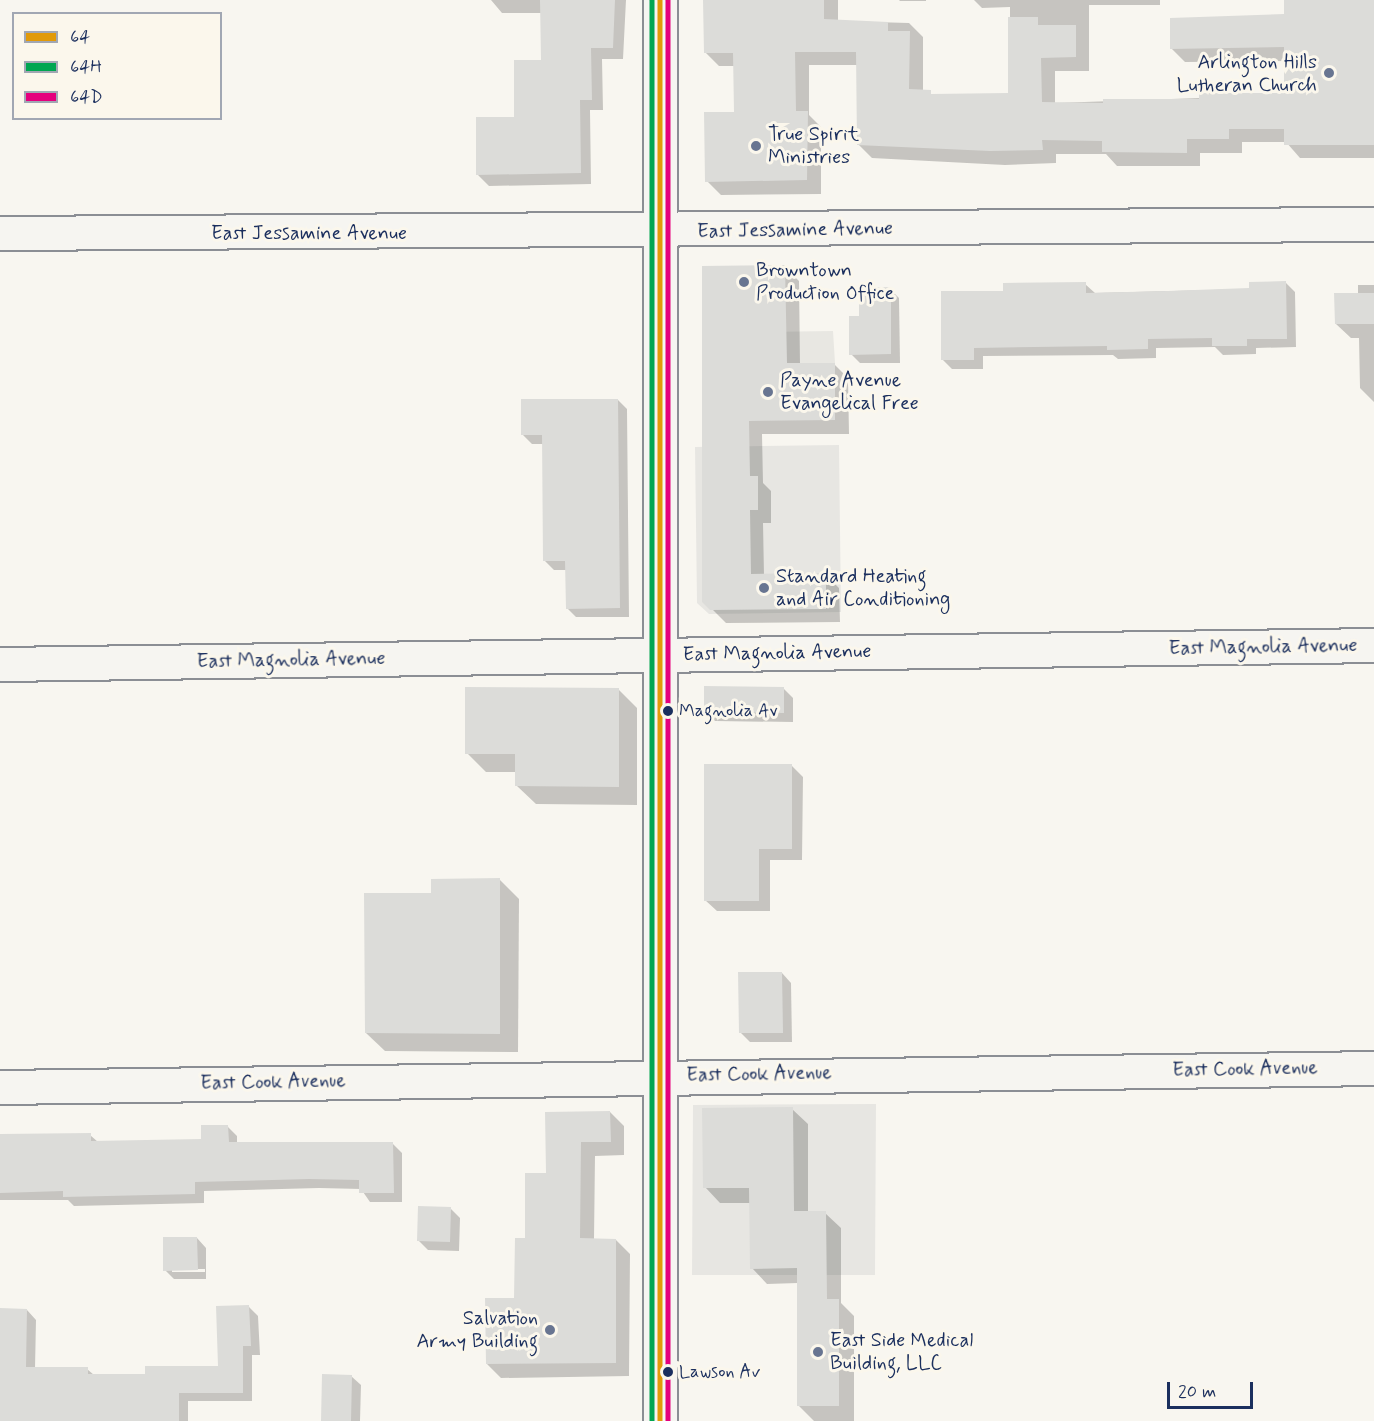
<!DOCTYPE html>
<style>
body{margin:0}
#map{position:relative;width:1374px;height:1421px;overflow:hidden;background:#f8f6f0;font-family:Mynerve,sans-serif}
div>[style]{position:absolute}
.built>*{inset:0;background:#e7e6e2}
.green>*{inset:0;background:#e8e7e2}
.shadow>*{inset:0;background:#0003}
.building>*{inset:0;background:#dcdcd9}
.roads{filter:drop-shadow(2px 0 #8b8e94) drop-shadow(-2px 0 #8b8e94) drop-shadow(0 2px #8b8e94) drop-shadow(0 -2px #8b8e94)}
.minor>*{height:33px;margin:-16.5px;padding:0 16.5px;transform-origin:16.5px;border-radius:16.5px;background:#f6f5f1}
.bus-1>*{height:4.5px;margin:-2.25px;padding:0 2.25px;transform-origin:2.25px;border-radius:2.25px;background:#e19a09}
.bus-2>*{height:4.5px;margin:-2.25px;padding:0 2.25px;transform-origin:2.25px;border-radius:2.25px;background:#00a651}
.bus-3>*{height:4.5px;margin:-2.25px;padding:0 2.25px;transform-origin:2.25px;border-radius:2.25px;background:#e5007d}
.dots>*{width:16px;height:16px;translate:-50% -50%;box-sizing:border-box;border:3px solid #fbf7ec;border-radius:50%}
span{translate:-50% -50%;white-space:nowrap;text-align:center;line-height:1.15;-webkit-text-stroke:6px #fbf7ec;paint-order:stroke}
.bus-label{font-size:18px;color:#1b2f5e}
.left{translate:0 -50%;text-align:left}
.poi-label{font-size:20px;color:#1b2f5e}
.right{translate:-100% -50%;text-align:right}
.street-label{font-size:20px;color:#1b2f5e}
.legend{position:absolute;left:12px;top:12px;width:210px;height:108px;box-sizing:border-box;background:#fbf7ec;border:2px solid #a1a7b3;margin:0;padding:8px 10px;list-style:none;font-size:18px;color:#1b2f5e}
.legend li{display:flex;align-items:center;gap:12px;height:30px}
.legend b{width:30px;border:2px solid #a1a7b3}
.scale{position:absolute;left:1167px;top:1382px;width:86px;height:27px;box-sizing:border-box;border:3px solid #1b2f5e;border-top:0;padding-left:8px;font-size:18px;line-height:21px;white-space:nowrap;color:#1b2f5e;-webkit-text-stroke:4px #fbf7ec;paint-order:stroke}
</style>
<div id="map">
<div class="built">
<i style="clip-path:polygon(839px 445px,841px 612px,709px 614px,697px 603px,695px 447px)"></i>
<i style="clip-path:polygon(876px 1104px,875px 1275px,692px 1275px,693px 1105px)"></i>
</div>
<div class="green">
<i style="clip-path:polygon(833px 331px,835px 363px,702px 364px,703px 333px)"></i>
</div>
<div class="shadow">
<i style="clip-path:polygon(491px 0,626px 0,623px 59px,602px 59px,603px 110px,590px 110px,591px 184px,489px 186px,478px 175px,515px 118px,542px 61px,542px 13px,502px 13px)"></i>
<i style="clip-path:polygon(705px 0,838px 0,838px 21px,909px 23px,923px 37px,923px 91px,935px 96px,1010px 95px,1010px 7px,982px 8px,974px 0,1160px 0,1160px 5px,1089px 5px,1089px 71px,1055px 71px,1055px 103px,1286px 95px,1286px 61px,1185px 62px,1171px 48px,1286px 15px,1286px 0,1374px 0,1374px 158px,1300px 158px,1286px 142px,1242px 142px,1242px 153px,1200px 153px,1200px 166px,1117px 166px,1106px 154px,1056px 154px,1056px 163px,1005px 165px,872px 158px,858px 144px,858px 65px,809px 65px,809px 115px,821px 127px,821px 194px,721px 195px,707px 181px,736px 114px,735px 66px,719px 66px,705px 52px)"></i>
<i style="clip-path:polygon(899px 0,926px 0,926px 1px,900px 1px)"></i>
<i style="clip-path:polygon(785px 267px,799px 281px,800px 364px,834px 364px,848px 378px,849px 434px,762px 434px,763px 483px,771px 491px,771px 523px,763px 523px,764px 575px,825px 574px,839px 588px,840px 622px,726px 623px,704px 601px)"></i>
<i style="clip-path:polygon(1286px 283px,1295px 292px,1296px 347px,1256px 348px,1256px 354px,1223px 355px,1215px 347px,1156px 348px,1156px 358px,1118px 359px,1113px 355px,983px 356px,983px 369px,952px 369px,942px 359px,1005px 292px,1085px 284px,1095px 293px,1251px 289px)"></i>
<i style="clip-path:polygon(1358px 285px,1374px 285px,1374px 402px,1360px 388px,1359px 338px,1351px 338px,1336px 324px,1358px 295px)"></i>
<i style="clip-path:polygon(890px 289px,899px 298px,900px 363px,860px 363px,851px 354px,860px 318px)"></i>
<i style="clip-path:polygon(618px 400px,627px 409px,629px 617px,576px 617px,567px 608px,567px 570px,554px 570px,545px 561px,544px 444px,532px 444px,523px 435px)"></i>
<i style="clip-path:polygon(618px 689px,637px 708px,637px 805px,536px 804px,517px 786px,517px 772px,486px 772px,467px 753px)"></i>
<i style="clip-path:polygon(784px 689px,793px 698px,793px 722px,715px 721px,706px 711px)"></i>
<i style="clip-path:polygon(792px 766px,803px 777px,802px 860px,770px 860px,770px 911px,717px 911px,705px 900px)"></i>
<i style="clip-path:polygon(500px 880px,519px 899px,518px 1052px,385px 1051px,366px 1033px,433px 894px)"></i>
<i style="clip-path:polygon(782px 973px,791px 983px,792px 1042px,750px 1042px,741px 1033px)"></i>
<i style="clip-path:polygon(792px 1109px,808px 1124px,808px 1213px,825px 1213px,841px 1228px,841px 1303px,854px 1316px,854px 1421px,814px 1421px,798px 1405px,798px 1283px,767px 1284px,752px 1268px,751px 1203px,720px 1203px,705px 1187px)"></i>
<i style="clip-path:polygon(610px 1112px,624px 1126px,624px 1155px,595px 1156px,594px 1240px,616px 1240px,630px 1254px,629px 1376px,501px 1378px,487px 1364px,516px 1299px,526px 1240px,548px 1175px)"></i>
<i style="clip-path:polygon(227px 1126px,237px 1136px,237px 1144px,392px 1143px,402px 1153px,402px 1202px,370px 1202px,361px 1189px,319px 1188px,204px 1191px,204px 1203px,74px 1206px,68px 1200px,0 1200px,0 1136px,90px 1135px,98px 1142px,203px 1141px)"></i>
<i style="clip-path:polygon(451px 1209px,460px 1218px,459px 1251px,428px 1250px,419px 1241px)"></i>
<i style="clip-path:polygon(evenodd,197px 1238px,206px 1248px,206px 1279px,174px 1279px,165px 1270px,197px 1238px,172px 1269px,205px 1269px,205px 1272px,172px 1272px,172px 1269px)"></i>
<i style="clip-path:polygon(249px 1307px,258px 1316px,260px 1355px,252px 1355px,252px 1401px,188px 1401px,188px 1421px,0 1421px,0 1310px,27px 1310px,36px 1320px,35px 1369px,87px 1369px,94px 1375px,146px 1376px,220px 1368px)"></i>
<i style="clip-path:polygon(351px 1376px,361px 1385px,360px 1421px,322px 1421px)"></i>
</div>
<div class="building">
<i style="clip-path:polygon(540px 0,615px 0,613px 48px,591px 48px,592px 100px,580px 100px,581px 173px,476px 175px,476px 117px,514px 117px,514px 60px,541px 60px)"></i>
<i style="clip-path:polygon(703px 0,824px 0,824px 19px,888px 22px,888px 31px,910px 31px,909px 89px,931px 90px,931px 94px,1008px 93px,1008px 17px,1038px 17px,1038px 25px,1076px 25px,1076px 57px,1041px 58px,1042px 102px,1103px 103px,1103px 99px,1199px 99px,1199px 93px,1284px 93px,1284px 47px,1170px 49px,1170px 18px,1284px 14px,1284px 0,1374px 0,1374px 145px,1284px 145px,1284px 129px,1229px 129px,1229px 139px,1187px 139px,1187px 153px,1102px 152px,1102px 141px,1042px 140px,1043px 150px,990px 151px,857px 145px,856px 52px,795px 52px,796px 111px,808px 111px,807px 180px,705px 182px,704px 112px,734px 112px,733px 53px,704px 53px)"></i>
<i style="clip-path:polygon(785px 265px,787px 363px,835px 363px,835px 420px,749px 421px,750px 476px,758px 476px,758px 510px,750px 510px,751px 574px,826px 573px,826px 609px,710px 610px,702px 602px,702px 266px)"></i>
<i style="clip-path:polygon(1286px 281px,1287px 339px,1247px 339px,1247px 346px,1212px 346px,1212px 338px,1148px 339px,1148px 349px,1107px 350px,1107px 346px,974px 348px,974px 360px,941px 360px,941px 291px,1003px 291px,1003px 283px,1086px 282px,1086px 293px,1168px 291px,1249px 288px,1249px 282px)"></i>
<i style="clip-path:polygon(891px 287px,891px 354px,849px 355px,849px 316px,859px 316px,859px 288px)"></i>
<i style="clip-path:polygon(1334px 293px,1374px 293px,1374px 324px,1335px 324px)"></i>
<i style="clip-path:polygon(521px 399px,618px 399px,620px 608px,566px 609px,565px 561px,543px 561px,542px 435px,521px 435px)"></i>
<i style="clip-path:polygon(704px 686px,784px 687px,784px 713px,704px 712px)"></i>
<i style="clip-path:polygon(465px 687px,619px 688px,619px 787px,515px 786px,515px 754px,465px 754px)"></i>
<i style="clip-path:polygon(704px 764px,792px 764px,792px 849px,759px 849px,759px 901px,704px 901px)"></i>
<i style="clip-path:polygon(500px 878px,500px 1034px,365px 1033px,364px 893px,431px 893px,431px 879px)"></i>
<i style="clip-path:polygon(738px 972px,782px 972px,783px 1033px,739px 1033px)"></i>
<i style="clip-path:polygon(793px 1107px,794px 1211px,826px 1211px,827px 1299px,839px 1299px,839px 1406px,797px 1406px,797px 1268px,750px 1269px,749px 1188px,703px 1188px,702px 1108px)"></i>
<i style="clip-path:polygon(610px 1111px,611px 1142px,581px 1142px,580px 1238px,616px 1239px,616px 1363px,486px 1364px,485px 1298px,514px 1298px,515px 1238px,525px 1238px,525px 1173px,546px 1173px,545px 1112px)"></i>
<i style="clip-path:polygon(201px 1125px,228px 1125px,229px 1142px,393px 1142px,394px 1193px,359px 1193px,359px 1180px,309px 1179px,195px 1182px,195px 1194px,63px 1197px,63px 1191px,0 1193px,0 1134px,91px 1133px,91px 1141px,201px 1139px)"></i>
<i style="clip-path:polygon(418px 1206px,451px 1207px,450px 1242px,417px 1241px)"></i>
<i style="clip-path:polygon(163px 1237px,197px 1237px,198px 1270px,163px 1271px)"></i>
<i style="clip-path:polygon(249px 1305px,251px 1346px,243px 1346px,243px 1393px,179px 1393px,179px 1421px,0 1421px,0 1308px,27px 1309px,26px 1367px,88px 1367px,88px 1374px,145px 1374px,145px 1366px,218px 1366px,216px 1306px)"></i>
<i style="clip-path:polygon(322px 1374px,352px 1375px,351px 1421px,321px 1421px)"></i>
</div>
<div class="roads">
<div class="minor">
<i style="left:660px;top:0;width:1421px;rotate:90deg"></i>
<i style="left:0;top:233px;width:1374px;rotate:-0.38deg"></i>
<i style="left:0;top:664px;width:1374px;rotate:-0.79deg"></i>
<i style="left:0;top:1087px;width:1374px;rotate:-0.79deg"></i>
</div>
</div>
<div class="bus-1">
<i style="left:660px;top:0;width:1421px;rotate:90deg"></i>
</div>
<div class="bus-2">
<i style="left:652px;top:0;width:1421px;rotate:90deg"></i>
</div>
<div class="bus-3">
<i style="left:668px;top:0;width:1421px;rotate:90deg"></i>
</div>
<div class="dots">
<i style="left:1329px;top:73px;background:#687591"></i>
<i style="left:756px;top:146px;background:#687591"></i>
<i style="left:744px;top:282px;background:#687591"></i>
<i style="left:768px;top:392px;background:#687591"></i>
<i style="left:764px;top:588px;background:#687591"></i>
<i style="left:668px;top:711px;background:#1b2f5e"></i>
<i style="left:550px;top:1330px;background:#687591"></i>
<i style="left:818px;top:1352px;background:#687591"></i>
<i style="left:668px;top:1372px;background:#1b2f5e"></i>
</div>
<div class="bus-label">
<span class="left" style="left:679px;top:711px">Magnolia Av</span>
<span class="left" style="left:679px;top:1372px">Lawson Av</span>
</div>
<div class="poi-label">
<span class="right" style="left:1317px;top:74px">Arlington Hills<br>Lutheran Church</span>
<span class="left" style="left:768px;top:146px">True Spirit<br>Ministries</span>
<span class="left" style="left:756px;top:282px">Browntown<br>Production Office</span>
<span class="left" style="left:780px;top:392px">Payne Avenue<br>Evangelical Free</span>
<span class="left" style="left:776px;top:588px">Standard Heating<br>and Air Conditioning</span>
<span class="right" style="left:538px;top:1330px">Salvation<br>Army Building</span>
<span class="left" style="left:830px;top:1352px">East Side Medical<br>Building, LLC</span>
</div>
<div class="street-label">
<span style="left:795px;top:230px;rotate:-1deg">East Jessamine Avenue</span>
<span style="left:309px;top:233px">East Jessamine Avenue</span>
<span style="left:1263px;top:647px;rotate:-1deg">East Magnolia Avenue</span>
<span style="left:777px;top:653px;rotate:-1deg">East Magnolia Avenue</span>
<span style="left:291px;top:660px;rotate:-1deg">East Magnolia Avenue</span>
<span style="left:1245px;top:1069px;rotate:-1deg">East Cook Avenue</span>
<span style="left:759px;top:1074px;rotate:-1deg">East Cook Avenue</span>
<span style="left:273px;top:1082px;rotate:-1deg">East Cook Avenue</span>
</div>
<ul class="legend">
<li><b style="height:8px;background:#e19a09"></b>64</li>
<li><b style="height:8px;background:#00a651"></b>64H</li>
<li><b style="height:8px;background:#e5007d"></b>64D</li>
</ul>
<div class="scale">20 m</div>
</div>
